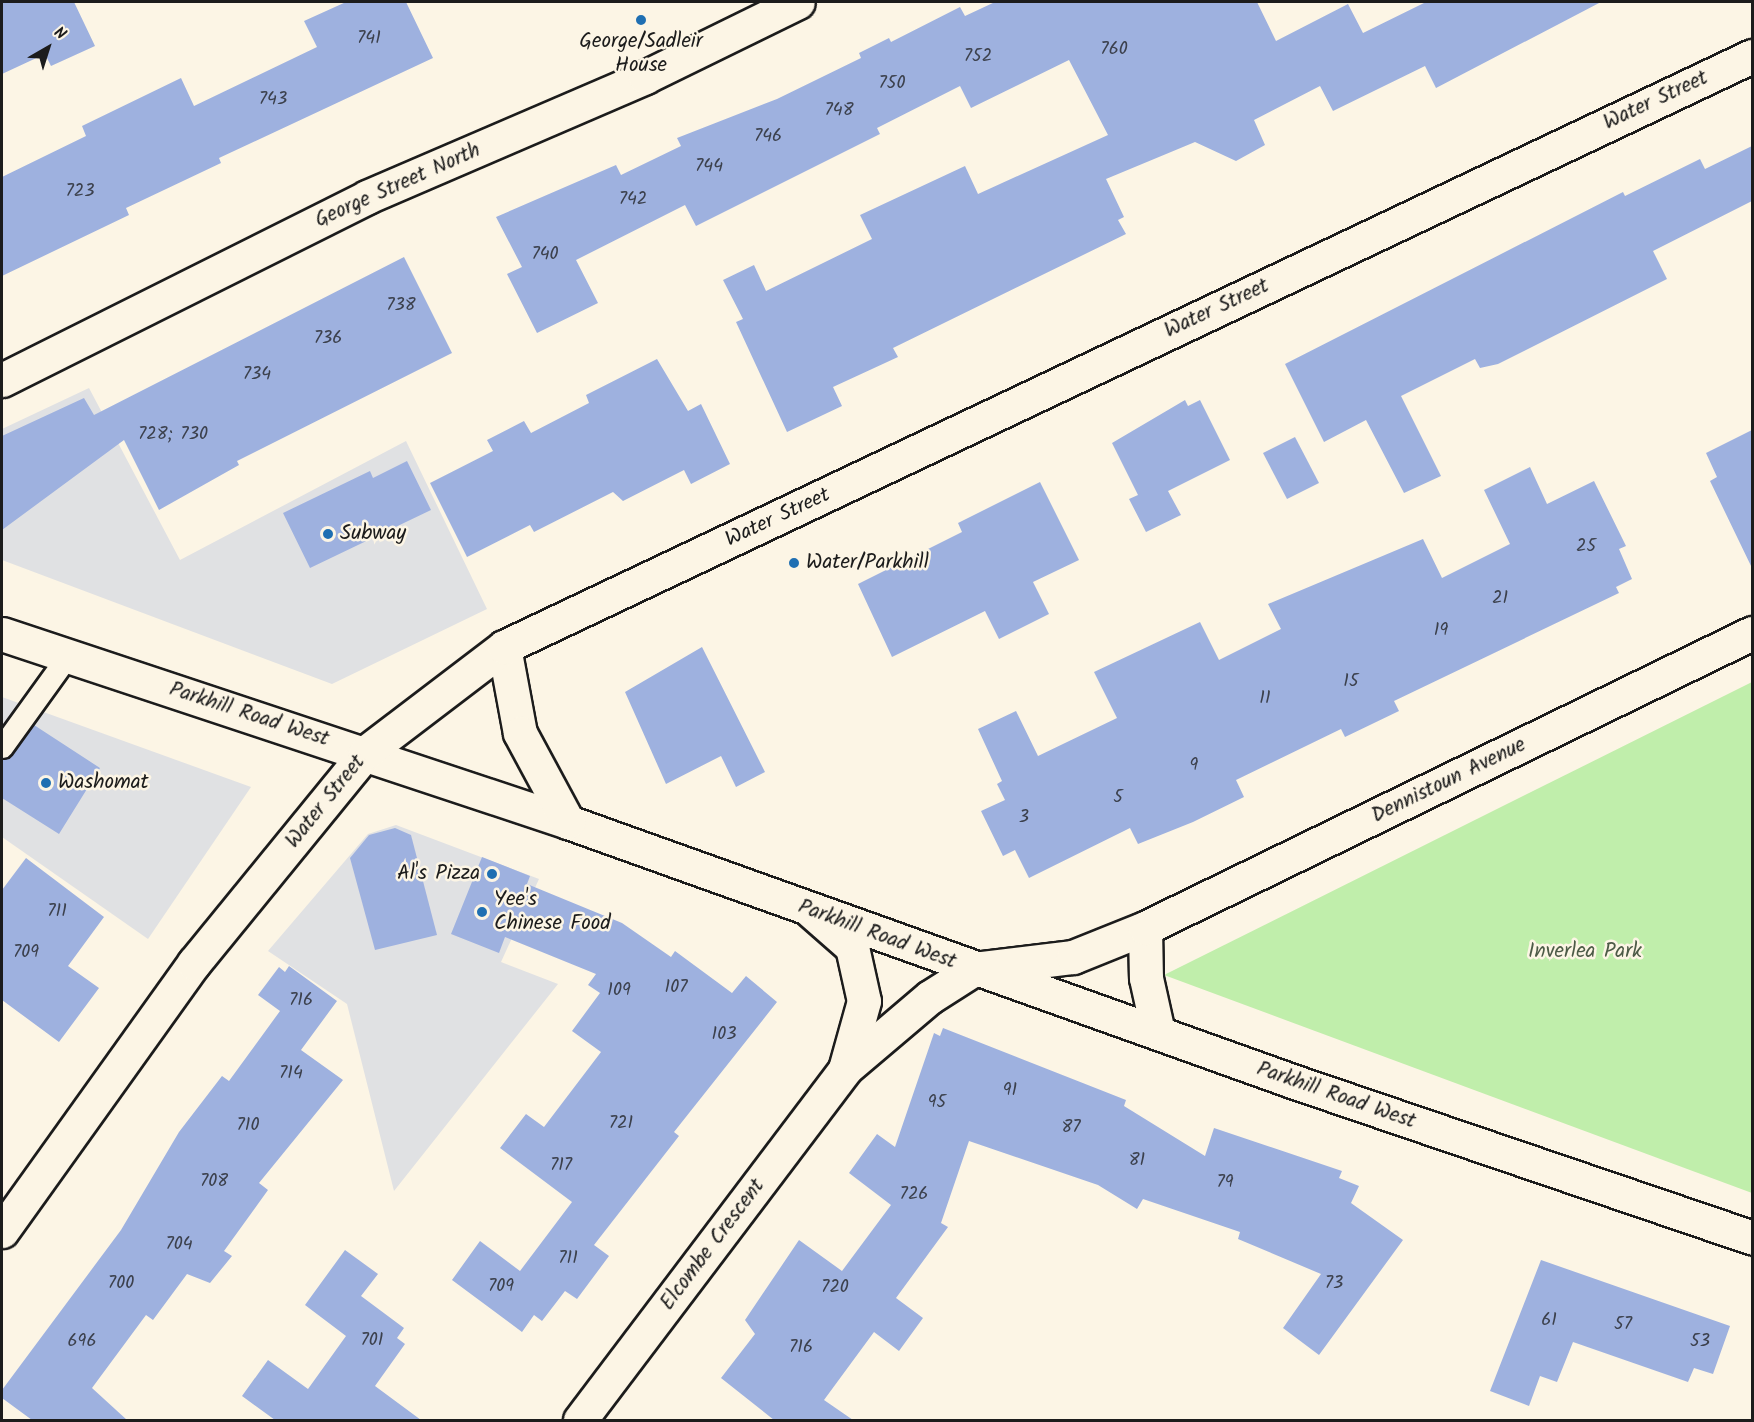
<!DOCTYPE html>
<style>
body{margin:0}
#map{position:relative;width:1754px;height:1422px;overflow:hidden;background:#fcf5e5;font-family:Kalam,sans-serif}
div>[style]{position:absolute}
.built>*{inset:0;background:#e0e1e3}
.green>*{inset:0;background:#c0eeab}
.building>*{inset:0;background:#9eb1df}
.roads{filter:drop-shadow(2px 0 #1c1c1c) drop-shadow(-2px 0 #1c1c1c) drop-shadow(0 2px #1c1c1c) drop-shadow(0 -2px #1c1c1c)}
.lane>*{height:21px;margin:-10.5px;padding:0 10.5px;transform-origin:10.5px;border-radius:10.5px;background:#fcf5e5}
.street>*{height:33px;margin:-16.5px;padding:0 16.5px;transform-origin:16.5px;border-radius:16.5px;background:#fcf5e5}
.secondary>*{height:33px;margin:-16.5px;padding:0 16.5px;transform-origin:16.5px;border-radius:16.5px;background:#fcf5e5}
.dots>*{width:16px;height:16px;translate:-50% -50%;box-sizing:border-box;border:3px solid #fcf5e5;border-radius:50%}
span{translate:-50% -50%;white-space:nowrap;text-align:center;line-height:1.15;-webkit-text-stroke:5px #fcf5e5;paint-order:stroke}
.number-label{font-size:18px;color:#3c414d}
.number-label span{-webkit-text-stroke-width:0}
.poi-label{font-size:21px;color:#1c1c1c}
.left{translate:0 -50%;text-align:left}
.right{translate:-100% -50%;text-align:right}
.street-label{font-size:21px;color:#1c1c1c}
.park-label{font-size:21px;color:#4d5b47}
.frame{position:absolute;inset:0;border:3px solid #1c1c1c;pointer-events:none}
.north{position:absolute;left:18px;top:18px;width:60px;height:60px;-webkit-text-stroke:4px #fcf5e5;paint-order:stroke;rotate:39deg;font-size:16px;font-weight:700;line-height:24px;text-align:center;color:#1c1c1c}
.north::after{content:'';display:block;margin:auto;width:21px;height:27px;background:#1c1c1c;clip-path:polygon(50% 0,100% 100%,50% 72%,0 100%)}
</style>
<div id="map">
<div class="built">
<i style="clip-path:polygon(89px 388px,180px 560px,406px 441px,487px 609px,332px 684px,2px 560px,2px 429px)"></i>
<i style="clip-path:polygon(2px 697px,251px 787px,148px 939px,2px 837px)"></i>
<i style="clip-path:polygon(396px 825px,539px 879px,501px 962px,558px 984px,394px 1191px,347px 1004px,268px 951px,368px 834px)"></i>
</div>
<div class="green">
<i style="clip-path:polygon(1752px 682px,1752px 1193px,1164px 975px)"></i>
</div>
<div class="building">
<i style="clip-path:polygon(2px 2px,74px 2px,95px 46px,51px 66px,45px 54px,2px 74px)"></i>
<i style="clip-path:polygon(346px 2px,406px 2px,433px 58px,219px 158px,221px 163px,126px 208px,129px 215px,2px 276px,2px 177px,86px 136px,82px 126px,181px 78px,194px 106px,317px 47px,304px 21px)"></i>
<i style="clip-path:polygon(995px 2px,1257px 2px,1276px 41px,1348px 4px,1363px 33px,1426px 2px,1601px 2px,1436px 88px,1425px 66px,1333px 111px,1320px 86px,1254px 120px,1265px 145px,1236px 161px,1195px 142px,1106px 179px,1124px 217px,1118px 220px,1126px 234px,893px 348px,898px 357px,833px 387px,842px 406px,787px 432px,736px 322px,743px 319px,723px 280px,754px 265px,766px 291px,872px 239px,860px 215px,965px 166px,978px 194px,1108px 135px,1069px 60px,971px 108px,960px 86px,877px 128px,880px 134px,696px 226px,685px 205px,576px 260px,598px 303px,537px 333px,507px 274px,522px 267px,496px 217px,616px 165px,621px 175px,681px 146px,677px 138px,777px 99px,861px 58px,859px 53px,889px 38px,891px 42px,960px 7px,965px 16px)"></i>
<i style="clip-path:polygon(1752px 146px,1752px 201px,1653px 251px,1667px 279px,1498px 364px,1480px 368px,1475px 359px,1401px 396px,1441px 476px,1404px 493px,1366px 420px,1324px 442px,1285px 364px,1623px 192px,1625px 196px,1700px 159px,1705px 169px)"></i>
<i style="clip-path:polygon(404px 257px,452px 353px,237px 461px,239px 465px,159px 510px,124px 440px,2px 530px,2px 436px,84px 398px,94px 415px)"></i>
<i style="clip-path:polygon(657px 359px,688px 411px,701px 404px,730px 464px,691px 484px,684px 470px,623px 501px,613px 492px,534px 532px,530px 525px,467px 557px,430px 483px,493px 451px,487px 440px,524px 421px,531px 433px,589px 403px,586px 395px)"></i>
<i style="clip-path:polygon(1185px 400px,1188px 406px,1200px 400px,1230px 460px,1168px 491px,1181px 515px,1146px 532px,1129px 499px,1138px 495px,1112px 443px)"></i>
<i style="clip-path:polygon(1752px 430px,1752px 568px,1710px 481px,1717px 477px,1706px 453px)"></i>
<i style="clip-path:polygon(1295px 437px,1319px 483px,1287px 499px,1263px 453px)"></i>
<i style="clip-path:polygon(407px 461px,431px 510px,310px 568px,283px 513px,370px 471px,373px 478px)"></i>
<i style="clip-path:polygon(1530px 467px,1547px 504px,1594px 481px,1626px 546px,1619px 549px,1632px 579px,1616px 587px,1619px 593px,1394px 701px,1399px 711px,1345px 737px,1341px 729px,1236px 780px,1244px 797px,1193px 822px,1138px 844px,1130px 828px,1029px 878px,1015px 850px,1003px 856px,981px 811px,1005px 800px,997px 784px,1002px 781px,978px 729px,1016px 711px,1038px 756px,1117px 718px,1094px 672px,1200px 622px,1219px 660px,1281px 629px,1268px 604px,1423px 539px,1442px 578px,1510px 544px,1484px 490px)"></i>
<i style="clip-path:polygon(1040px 482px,1079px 560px,1033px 582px,1049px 614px,999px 639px,985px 611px,892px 657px,858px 584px,962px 532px,958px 523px)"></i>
<i style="clip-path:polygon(702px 647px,765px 772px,736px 787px,721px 756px,666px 784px,625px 692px)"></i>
<i style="clip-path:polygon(34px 725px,100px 768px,59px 834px,2px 798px,2px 760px,12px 754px)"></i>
<i style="clip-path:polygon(395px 828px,411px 835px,437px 935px,375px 950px,350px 858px,369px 835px)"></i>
<i style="clip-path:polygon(482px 857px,530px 876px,527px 884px,622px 923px,671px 957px,675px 951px,732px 993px,746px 976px,777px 1002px,674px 1132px,679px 1136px,594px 1245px,609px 1256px,577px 1299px,565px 1291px,542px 1321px,534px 1315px,522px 1332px,452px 1280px,480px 1241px,520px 1271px,572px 1202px,500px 1148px,526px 1114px,544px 1127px,601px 1052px,572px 1031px,600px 993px,588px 985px,596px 974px,505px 937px,499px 953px,451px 934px)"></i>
<i style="clip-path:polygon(26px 858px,104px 917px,68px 966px,99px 988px,59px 1042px,2px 1000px,2px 890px)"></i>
<i style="clip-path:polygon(289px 966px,337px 1001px,301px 1050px,343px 1080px,259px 1183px,268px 1190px,224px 1251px,232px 1256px,210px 1283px,187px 1274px,153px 1320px,146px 1315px,92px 1388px,127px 1420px,32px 1420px,2px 1398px,2px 1390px,121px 1230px,179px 1132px,222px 1076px,229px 1081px,280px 1011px,258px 995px,279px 967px,285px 972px)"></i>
<i style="clip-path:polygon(943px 1028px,1126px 1100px,1124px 1106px,1205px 1156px,1214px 1128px,1342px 1171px,1339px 1178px,1359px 1186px,1351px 1203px,1403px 1240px,1319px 1355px,1283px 1328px,1321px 1274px,1238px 1239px,1240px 1232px,1143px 1199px,1137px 1209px,1098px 1185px,969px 1141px,941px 1223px,948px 1227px,896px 1298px,923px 1318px,899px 1351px,874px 1332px,824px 1400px,853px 1420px,774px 1420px,721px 1378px,755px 1334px,745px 1320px,799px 1240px,842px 1271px,891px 1205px,849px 1173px,877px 1134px,895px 1147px,934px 1033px,940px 1036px)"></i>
<i style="clip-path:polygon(345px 1250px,378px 1274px,361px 1296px,404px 1328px,397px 1338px,405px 1344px,375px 1386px,421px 1420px,275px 1420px,242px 1396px,268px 1360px,308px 1389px,346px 1336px,305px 1305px)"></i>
<i style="clip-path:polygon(1541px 1260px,1730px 1326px,1713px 1374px,1694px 1368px,1688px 1382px,1573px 1342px,1557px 1382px,1540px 1376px,1529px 1406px,1490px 1391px)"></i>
</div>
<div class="roads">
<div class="lane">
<i style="left:2px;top:747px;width:111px;rotate:-54.2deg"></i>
</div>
<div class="street">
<i style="left:811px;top:911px;width:55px;rotate:41.3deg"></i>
<i style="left:852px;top:947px;width:55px;rotate:77.5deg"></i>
<i style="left:864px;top:1001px;width:71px;rotate:105.6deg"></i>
<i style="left:1145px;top:928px;width:50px;rotate:88.9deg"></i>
<i style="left:1146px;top:978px;width:55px;rotate:77.5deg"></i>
<i style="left:580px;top:1420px;width:440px;rotate:-52.9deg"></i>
<i style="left:845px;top:1069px;width:111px;rotate:-40.3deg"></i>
<i style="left:930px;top:997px;width:52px;rotate:-32.5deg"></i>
<i style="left:974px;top:969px;width:100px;rotate:-6.9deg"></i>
<i style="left:1073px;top:957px;width:78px;rotate:-21.9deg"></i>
<i style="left:1145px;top:928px;width:675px;rotate:-25.92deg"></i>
</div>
<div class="secondary">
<i style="left:2px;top:380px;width:408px;rotate:-26.6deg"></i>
<i style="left:367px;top:197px;width:303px;rotate:-23.3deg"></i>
<i style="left:645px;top:77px;width:170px;rotate:-26.1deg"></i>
<i style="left:2px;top:634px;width:596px;rotate:18.37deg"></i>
<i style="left:568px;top:822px;width:769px;rotate:19.68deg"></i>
<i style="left:1292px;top:1081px;width:486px;rotate:18.8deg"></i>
<i style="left:504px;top:647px;width:87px;rotate:79.5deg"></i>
<i style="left:520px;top:733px;width:101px;rotate:61.7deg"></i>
<i style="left:2px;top:1231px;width:330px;rotate:-54.4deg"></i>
<i style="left:194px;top:963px;width:271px;rotate:-50.8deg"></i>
<i style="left:365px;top:753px;width:175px;rotate:-37.3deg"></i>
<i style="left:504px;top:647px;width:1381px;rotate:-25.34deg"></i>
</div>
</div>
<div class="dots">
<i style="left:641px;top:20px;background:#1f6fb2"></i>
<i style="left:328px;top:534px;background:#1f6fb2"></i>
<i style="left:794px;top:563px;background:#1f6fb2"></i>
<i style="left:46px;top:783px;background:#1f6fb2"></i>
<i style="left:492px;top:874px;background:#1f6fb2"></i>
<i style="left:482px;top:912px;background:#1f6fb2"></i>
</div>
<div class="number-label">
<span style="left:369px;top:39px">741</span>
<span style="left:1114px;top:50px">760</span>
<span style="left:978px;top:57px">752</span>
<span style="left:892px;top:84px">750</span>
<span style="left:273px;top:100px">743</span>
<span style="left:839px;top:111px">748</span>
<span style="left:768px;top:137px">746</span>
<span style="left:709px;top:167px">744</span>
<span style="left:80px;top:192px">723</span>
<span style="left:633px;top:200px">742</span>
<span style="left:545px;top:255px">740</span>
<span style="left:401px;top:306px">738</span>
<span style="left:328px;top:339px">736</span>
<span style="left:257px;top:375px">734</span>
<span style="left:173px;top:435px">728; 730</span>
<span style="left:1586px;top:547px">25</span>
<span style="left:1500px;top:599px">21</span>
<span style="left:1441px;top:631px">19</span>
<span style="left:1351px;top:682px">15</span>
<span style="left:1265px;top:699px">11</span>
<span style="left:1194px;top:766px">9</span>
<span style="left:1118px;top:798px">5</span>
<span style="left:1024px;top:818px">3</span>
<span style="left:57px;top:912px">711</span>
<span style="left:26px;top:953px">709</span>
<span style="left:676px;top:988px">107</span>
<span style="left:619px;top:991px">109</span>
<span style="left:301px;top:1001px">716</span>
<span style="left:724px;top:1035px">103</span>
<span style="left:291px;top:1074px">714</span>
<span style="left:1010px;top:1091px">91</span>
<span style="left:937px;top:1103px">95</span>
<span style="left:621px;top:1124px">721</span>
<span style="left:248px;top:1126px">710</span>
<span style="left:1071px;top:1128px">87</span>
<span style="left:1137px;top:1161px">81</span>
<span style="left:561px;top:1166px">717</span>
<span style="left:214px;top:1182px">708</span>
<span style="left:1225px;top:1183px">79</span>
<span style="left:914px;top:1195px">726</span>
<span style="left:179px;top:1245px">704</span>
<span style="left:568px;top:1259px">711</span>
<span style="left:121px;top:1284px">700</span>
<span style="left:1334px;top:1284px">73</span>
<span style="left:501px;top:1287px">709</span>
<span style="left:835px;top:1288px">720</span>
<span style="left:1549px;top:1321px">61</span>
<span style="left:1623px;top:1325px">57</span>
<span style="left:372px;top:1341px">701</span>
<span style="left:82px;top:1342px">696</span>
<span style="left:1700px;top:1342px">53</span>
<span style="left:801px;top:1348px">716</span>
</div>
<div class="poi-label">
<span style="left:641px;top:54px">George/Sadleir<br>House</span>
<span class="left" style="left:340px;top:534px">Subway</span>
<span class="left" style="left:806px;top:563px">Water/Parkhill</span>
<span class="left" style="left:58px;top:783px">Washomat</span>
<span class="right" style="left:480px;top:874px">Al's Pizza</span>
<span class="left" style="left:494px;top:912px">Yee's<br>Chinese Food</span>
</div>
<div class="street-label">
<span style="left:1656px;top:101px;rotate:-25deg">Water Street</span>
<span style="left:398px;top:186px;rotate:-24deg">George Street North</span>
<span style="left:1217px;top:309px;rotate:-25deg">Water Street</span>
<span style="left:778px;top:518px;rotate:-25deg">Water Street</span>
<span style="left:249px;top:715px;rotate:18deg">Parkhill Road West</span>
<span style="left:1449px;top:781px;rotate:-26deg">Dennistoun Avenue</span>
<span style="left:326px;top:802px;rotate:-51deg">Water Street</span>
<span style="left:877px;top:935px;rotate:20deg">Parkhill Road West</span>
<span style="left:1336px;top:1096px;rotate:19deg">Parkhill Road West</span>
<span style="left:713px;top:1245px;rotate:-53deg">Elcombe Crescent</span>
</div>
<div class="park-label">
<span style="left:1585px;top:952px">Inverlea Park</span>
</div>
<div class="frame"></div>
<div class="north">N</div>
</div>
